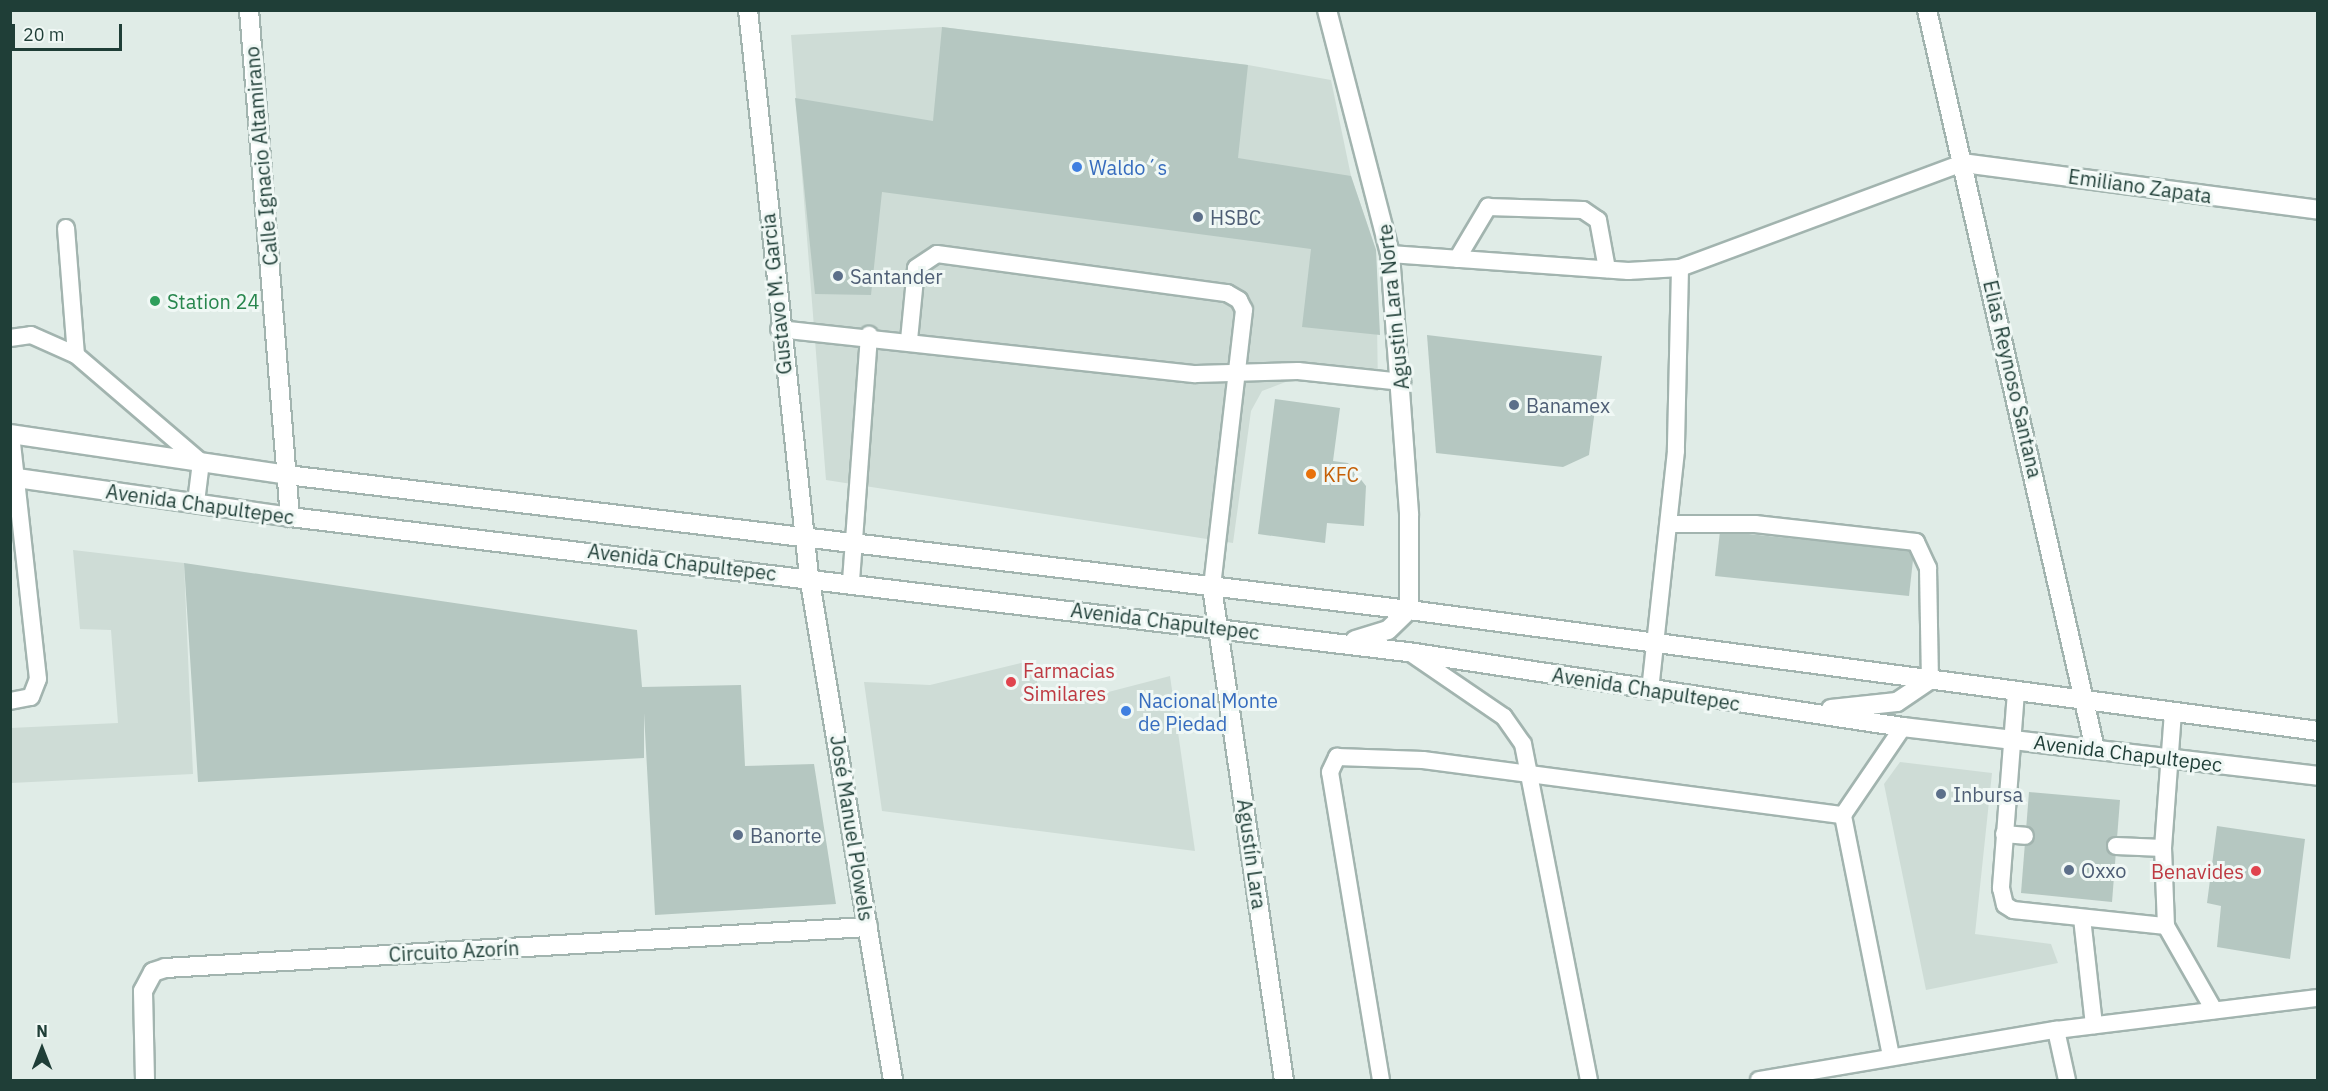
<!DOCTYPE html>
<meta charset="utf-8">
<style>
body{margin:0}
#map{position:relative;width:2328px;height:1091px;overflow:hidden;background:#e0ece7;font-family:"IBM Plex Sans",sans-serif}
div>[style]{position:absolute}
.built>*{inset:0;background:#cedcd6}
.building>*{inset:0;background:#b5c7c1}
.roads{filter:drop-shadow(2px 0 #a2b4af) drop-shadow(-2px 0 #a2b4af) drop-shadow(0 2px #a2b4af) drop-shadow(0 -2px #a2b4af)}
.lane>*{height:16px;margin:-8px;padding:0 8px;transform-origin:8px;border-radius:8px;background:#fff}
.street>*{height:18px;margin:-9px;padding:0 9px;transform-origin:9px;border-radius:9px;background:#fff}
.secondary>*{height:18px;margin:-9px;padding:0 9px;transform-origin:9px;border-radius:9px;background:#fff}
.dots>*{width:16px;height:16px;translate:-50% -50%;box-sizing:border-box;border:3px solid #f0f8f5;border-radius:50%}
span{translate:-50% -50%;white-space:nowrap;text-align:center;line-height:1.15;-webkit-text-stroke:6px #f0f8f5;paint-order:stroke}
.street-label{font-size:20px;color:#1f3e37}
.shop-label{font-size:20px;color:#366cbe}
.left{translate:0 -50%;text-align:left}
.service-label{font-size:20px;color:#4e5e75}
.leisure-label{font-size:20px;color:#27864d}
.food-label{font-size:20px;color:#c56008}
.health-label{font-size:20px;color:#be3a42}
.right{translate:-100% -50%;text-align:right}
.frame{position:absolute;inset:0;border:12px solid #1f3e37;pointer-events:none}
.north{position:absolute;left:12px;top:1019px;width:60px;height:60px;-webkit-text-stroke:4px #f0f8f5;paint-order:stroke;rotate:0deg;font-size:16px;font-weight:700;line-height:24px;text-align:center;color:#1f3e37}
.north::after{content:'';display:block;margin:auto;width:21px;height:27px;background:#1f3e37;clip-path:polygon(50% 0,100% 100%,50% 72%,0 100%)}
.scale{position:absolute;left:12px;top:24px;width:110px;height:27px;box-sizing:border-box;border:3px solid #1f3e37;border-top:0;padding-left:8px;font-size:18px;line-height:21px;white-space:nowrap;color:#1f3e37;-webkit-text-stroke:4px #f0f8f5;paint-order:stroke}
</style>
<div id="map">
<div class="built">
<i style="clip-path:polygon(942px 27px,1248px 65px,1331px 80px,1351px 176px,1376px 250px,1378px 391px,1296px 378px,1262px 391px,1251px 411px,1233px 543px,826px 480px,791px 35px)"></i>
<i style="clip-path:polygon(73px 550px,184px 563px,193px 774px,11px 783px,10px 728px,118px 723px,111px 630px,80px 629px)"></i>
<i style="clip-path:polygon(1033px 660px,1038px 687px,1093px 696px,1170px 676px,1195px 851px,882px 811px,864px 682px,930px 685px)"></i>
<i style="clip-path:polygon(1900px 762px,1992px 773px,1975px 934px,2051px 944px,2058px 963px,1926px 990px,1884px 784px)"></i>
</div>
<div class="building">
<i style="clip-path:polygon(942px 27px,1248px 65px,1238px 158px,1351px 176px,1376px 250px,1380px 335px,1302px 327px,1311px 249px,882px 192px,871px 295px,815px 294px,795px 98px,933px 121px)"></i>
<i style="clip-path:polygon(1427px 335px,1602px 356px,1589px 455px,1563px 467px,1436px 453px)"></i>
<i style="clip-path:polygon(1275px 399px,1340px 408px,1333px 461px,1348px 463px,1366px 486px,1364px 526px,1327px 523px,1325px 543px,1258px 534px)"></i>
<i style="clip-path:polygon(1720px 531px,1914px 551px,1909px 596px,1715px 576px)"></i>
<i style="clip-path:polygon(184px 563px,637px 630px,642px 687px,741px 685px,745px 766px,814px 764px,836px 904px,655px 915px,644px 713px,644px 758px,198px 782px)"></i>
<i style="clip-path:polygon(2029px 792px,2120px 800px,2112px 902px,2021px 893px)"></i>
<i style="clip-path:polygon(2217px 826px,2305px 839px,2290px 959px,2217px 947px,2221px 906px,2207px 903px)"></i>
</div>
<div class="roads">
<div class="lane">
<i style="left:66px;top:228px;width:127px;rotate:85.5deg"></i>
<i style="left:1390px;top:254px;width:239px;rotate:4.1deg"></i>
<i style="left:1628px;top:271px;width:52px;rotate:-3.3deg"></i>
<i style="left:1680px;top:268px;width:183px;rotate:91.3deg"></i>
<i style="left:1676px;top:451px;width:241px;rotate:96.2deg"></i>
<i style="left:1457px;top:259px;width:61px;rotate:-59.2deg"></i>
<i style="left:1488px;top:207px;width:95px;rotate:1.8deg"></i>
<i style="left:1583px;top:210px;width:18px;rotate:34deg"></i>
<i style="left:1598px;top:220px;width:50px;rotate:79.6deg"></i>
<i style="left:1680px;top:268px;width:302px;rotate:-20.4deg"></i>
<i style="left:779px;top:329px;width:419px;rotate:6.2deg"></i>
<i style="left:1196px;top:374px;width:102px;rotate:-1.7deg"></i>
<i style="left:1298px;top:371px;width:105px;rotate:6deg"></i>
<i style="left:10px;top:338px;width:21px;rotate:-8deg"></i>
<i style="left:31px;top:335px;width:49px;rotate:24deg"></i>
<i style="left:76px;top:355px;width:165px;rotate:40.6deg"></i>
<i style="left:201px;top:462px;width:40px;rotate:97.1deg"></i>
<i style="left:909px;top:340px;width:72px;rotate:-84.4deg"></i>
<i style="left:916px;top:268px;width:25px;rotate:-34deg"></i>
<i style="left:937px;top:254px;width:293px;rotate:7.7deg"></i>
<i style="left:1227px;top:293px;width:14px;rotate:30deg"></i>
<i style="left:1239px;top:300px;width:11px;rotate:63deg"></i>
<i style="left:1244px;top:310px;width:279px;rotate:96.6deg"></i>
<i style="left:1669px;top:524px;width:86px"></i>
<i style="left:1755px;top:524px;width:162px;rotate:6.4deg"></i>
<i style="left:1916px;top:542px;width:29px;rotate:65deg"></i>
<i style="left:1928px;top:568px;width:112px;rotate:89deg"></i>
<i style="left:851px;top:581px;width:247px;rotate:-85.8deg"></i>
<i style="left:1409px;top:652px;width:115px;rotate:34.4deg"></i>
<i style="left:1504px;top:717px;width:33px;rotate:55deg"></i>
<i style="left:1523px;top:744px;width:342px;rotate:78.9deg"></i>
<i style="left:2016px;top:692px;width:197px;rotate:94.4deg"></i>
<i style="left:2001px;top:888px;width:17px;rotate:77deg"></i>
<i style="left:2005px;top:905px;width:9px;rotate:32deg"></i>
<i style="left:2013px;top:910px;width:154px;rotate:6deg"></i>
<i style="left:2166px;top:926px;width:78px;rotate:-92.2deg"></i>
<i style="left:2163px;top:848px;width:135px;rotate:-85.8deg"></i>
<i style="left:10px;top:701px;width:21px;rotate:-11deg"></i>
<i style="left:31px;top:697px;width:19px;rotate:-69deg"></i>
<i style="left:38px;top:679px;width:245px;rotate:-96.3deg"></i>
<i style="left:2004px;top:834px;width:21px;rotate:5deg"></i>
<i style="left:2116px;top:846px;width:47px;rotate:2.4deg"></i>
<i style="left:2082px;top:918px;width:108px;rotate:83.6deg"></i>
<i style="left:2166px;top:926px;width:97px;rotate:60.3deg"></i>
<i style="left:2056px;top:1030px;width:51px;rotate:77.6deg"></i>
<i style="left:1891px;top:1056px;width:246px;rotate:-101.3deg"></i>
<i style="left:1843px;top:815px;width:107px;rotate:-55.7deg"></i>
<i style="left:1381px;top:1080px;width:312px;rotate:-99.4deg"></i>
<i style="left:1330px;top:772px;width:17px;rotate:-65deg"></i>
<i style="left:1337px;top:757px;width:86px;rotate:2deg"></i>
<i style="left:1423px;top:760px;width:424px;rotate:7.5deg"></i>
<i style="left:1759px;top:1080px;width:301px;rotate:-9.6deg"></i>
<i style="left:2056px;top:1030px;width:264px;rotate:-7deg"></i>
</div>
<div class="street">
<i style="left:249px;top:10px;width:509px;rotate:85.38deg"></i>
<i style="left:748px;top:10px;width:569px;rotate:83.85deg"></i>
<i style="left:809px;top:576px;width:511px;rotate:80.54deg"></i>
<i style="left:1327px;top:10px;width:252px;rotate:75.5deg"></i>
<i style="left:1390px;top:254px;width:262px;rotate:85.8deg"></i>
<i style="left:1409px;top:515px;width:95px;rotate:90deg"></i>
<i style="left:1927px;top:10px;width:758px;rotate:77.19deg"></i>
<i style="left:1963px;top:163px;width:358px;rotate:7.5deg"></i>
<i style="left:1212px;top:587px;width:498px;rotate:81.7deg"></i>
<i style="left:145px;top:1080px;width:89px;rotate:-91.3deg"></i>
<i style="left:143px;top:991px;width:21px;rotate:-62deg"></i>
<i style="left:153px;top:972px;width:13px;rotate:-18deg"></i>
<i style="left:165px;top:968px;width:704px;rotate:-3.34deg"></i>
</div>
<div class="secondary">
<i style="left:10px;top:434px;width:280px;rotate:8.4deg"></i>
<i style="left:287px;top:475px;width:1130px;rotate:6.86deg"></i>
<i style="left:1409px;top:610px;width:917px;rotate:7.58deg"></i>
<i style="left:10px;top:477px;width:283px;rotate:8.1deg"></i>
<i style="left:290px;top:517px;width:1126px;rotate:6.89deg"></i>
<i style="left:1408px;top:652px;width:501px;rotate:8.62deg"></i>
<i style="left:1903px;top:727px;width:418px;rotate:6.7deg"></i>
<i style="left:1355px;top:640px;width:34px;rotate:-17deg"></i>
<i style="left:1388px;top:630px;width:29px;rotate:-44deg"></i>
<i style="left:1831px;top:709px;width:66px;rotate:-6.1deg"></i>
<i style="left:1897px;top:702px;width:40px;rotate:-34deg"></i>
</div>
</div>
<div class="dots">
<i style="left:1077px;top:167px;background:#3f7fe0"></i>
<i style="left:1198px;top:217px;background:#5c6f8a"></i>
<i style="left:838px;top:276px;background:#5c6f8a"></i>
<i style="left:155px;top:301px;background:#2e9e5b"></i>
<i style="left:1514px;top:405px;background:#5c6f8a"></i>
<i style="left:1311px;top:474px;background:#e8710a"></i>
<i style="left:1011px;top:682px;background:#e0444e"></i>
<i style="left:1126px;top:711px;background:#3f7fe0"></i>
<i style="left:1941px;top:794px;background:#5c6f8a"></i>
<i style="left:738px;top:835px;background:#5c6f8a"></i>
<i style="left:2069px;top:870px;background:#5c6f8a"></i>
<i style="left:2256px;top:871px;background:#e0444e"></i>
</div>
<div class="street-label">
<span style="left:261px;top:156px;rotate:-95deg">Calle Ignacio Altamirano</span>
<span style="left:2140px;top:186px;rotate:8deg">Emiliano Zapata</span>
<span style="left:776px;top:294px;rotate:-96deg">Gustavo M. Garcia</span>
<span style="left:1393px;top:307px;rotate:-96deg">Agustin Lara Norte</span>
<span style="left:2013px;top:379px;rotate:77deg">Elias Reynoso Santana</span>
<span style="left:200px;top:504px;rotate:8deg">Avenida Chapultepec</span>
<span style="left:682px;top:562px;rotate:7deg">Avenida Chapultepec</span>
<span style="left:1165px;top:621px;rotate:7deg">Avenida Chapultepec</span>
<span style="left:1646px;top:689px;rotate:9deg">Avenida Chapultepec</span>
<span style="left:2128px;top:753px;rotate:7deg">Avenida Chapultepec</span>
<span style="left:852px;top:828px;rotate:81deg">José Manuel Plowels</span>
<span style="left:1252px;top:854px;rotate:82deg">Agustín Lara</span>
<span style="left:454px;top:951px;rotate:-3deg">Circuito Azorín</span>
</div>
<div class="shop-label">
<span class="left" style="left:1089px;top:167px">Waldo´s</span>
<span class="left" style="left:1138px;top:712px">Nacional Monte<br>de Piedad</span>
</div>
<div class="service-label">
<span class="left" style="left:1210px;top:217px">HSBC</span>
<span class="left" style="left:850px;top:276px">Santander</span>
<span class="left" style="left:1526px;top:405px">Banamex</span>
<span class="left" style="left:1953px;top:794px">Inbursa</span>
<span class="left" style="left:750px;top:835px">Banorte</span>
<span class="left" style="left:2081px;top:870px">Oxxo</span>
</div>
<div class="leisure-label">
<span class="left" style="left:167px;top:301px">Station 24</span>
</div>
<div class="food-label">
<span class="left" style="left:1323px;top:474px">KFC</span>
</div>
<div class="health-label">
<span class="left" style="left:1023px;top:682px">Farmacias<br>Similares</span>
<span class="right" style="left:2244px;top:871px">Benavides</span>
</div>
<div class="frame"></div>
<div class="north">N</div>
<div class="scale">20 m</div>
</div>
